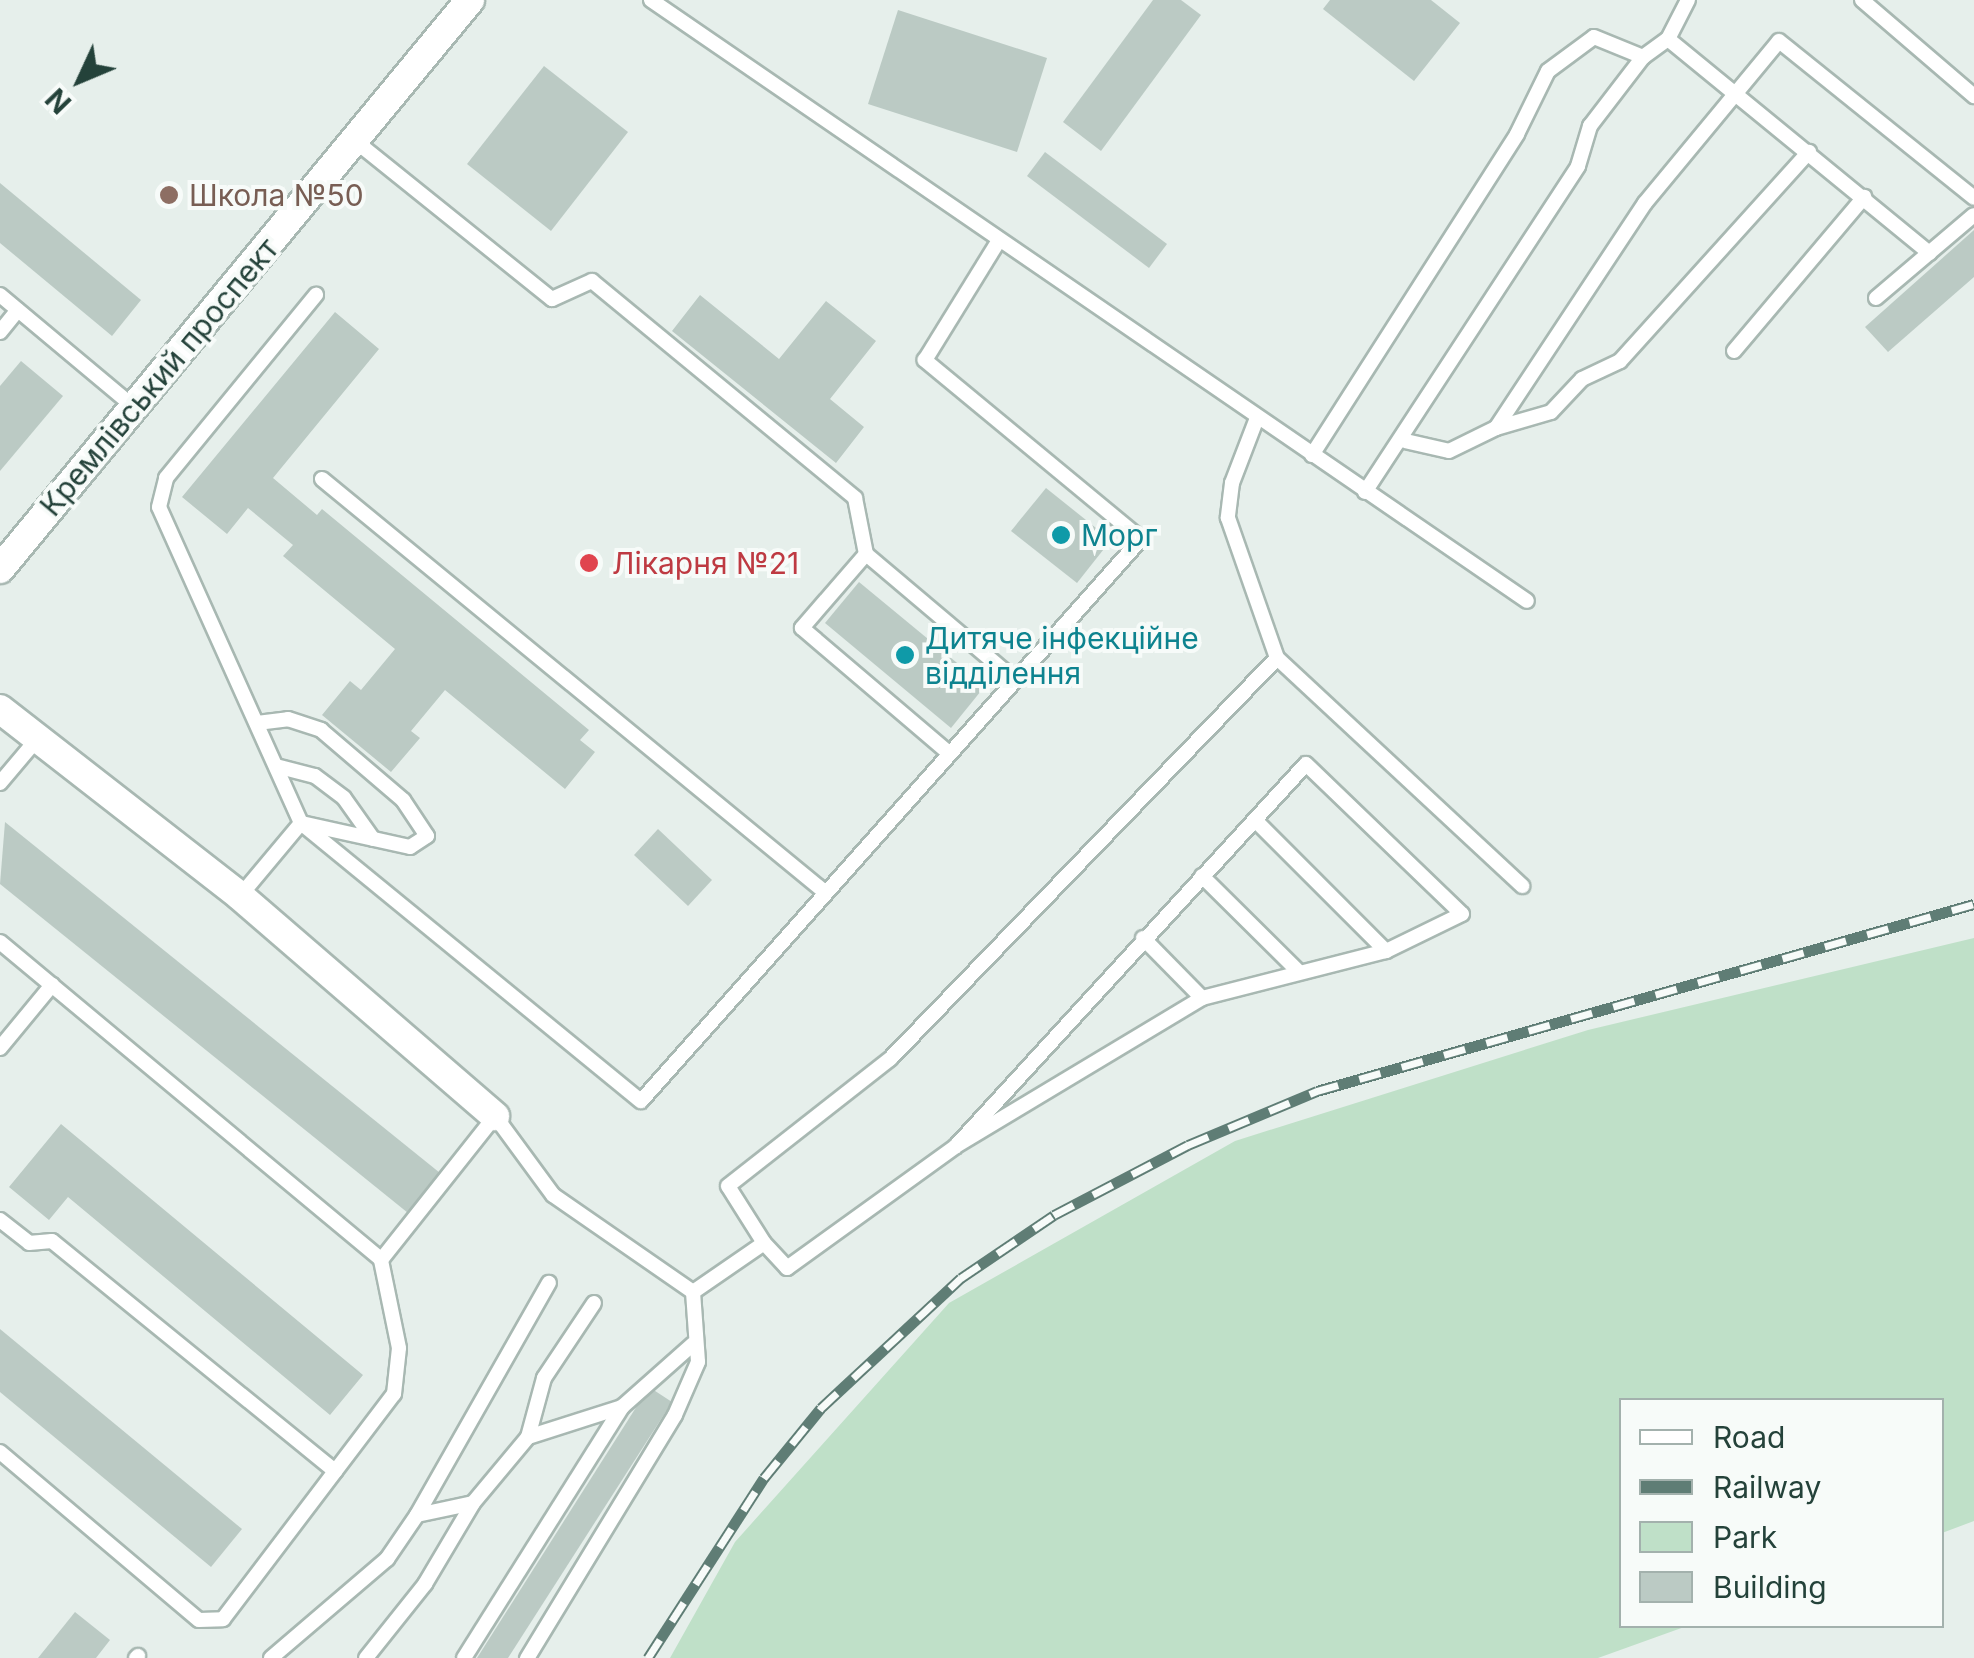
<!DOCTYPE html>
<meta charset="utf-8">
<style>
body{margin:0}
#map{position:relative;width:1974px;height:1658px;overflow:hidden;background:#e6efeb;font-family:Inter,sans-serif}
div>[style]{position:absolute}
.green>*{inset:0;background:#bfe0c8}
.building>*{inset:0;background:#bbcac4}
.roads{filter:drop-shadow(2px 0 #a8b8b2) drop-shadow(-2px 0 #a8b8b2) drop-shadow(0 2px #a8b8b2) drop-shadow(0 -2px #a8b8b2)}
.service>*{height:14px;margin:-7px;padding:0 7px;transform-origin:7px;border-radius:7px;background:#fff}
.minor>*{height:28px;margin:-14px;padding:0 14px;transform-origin:14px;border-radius:14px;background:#fff}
.rail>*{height:11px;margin-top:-5.5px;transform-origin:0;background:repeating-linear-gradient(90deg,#f7fbf9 0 22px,#5f7d75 0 44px);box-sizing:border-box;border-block:2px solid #5f7d75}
.dots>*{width:28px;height:28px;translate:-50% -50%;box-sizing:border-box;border:5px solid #f7fbf9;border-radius:50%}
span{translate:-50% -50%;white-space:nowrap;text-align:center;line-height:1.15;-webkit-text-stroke:8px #f7fbf9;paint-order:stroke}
.education-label{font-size:30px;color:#785e54}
.left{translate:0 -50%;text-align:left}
.street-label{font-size:30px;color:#24423a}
.culture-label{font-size:30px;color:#0d838f}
.health-label{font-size:30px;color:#be3a42}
.legend{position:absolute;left:1619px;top:1398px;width:325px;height:230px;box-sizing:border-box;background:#f7fbf9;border:2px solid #a3b1ad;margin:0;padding:12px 18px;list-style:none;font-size:30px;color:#24423a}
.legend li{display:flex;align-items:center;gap:20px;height:50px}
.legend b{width:50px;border:2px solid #a3b1ad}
.north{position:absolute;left:30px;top:30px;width:100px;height:100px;-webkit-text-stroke:8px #f7fbf9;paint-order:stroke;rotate:226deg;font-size:28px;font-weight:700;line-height:40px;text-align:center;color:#24423a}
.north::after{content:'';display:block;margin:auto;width:35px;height:45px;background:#24423a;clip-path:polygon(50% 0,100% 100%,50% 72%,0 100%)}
</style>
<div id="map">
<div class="green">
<i style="clip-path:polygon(1974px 938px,1974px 1521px,1942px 1533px,1942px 1400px,1622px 1400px,1622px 1626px,1687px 1626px,1598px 1658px,670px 1658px,735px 1542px,949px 1303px,1235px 1141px,1588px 1030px)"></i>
</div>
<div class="building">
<i style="clip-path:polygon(1153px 0,1181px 0,1201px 15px,1101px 151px,1063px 122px)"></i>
<i style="clip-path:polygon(1330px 0,1431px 0,1460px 23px,1414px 81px,1323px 9px)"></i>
<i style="clip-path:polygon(898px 10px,1047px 58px,1017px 152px,868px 104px)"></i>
<i style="clip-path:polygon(544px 66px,628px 132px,551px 231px,467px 164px)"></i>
<i style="clip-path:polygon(1045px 152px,1167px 244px,1149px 268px,1027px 176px)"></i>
<i style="clip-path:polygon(0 183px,141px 300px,112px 336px,0 243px)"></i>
<i style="clip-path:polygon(1974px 230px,1974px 277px,1888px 352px,1865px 327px)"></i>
<i style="clip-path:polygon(700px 295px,779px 359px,826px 301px,876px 341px,830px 399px,864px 427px,836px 463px,672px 331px)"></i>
<i style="clip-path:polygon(335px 312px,379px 349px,273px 478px,317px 515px,322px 509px,589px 730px,580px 740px,595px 752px,565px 789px,445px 690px,411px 731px,420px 738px,391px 772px,322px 715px,350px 681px,361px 690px,395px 649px,283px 556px,293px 545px,248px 508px,227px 534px,182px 497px)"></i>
<i style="clip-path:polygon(21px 361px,63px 396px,0 471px,0 386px)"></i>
<i style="clip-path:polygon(1046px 488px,1111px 540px,1077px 583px,1011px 531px)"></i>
<i style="clip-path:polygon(859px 582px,985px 686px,951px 728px,825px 623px)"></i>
<i style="clip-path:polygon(5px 822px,445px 1177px,413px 1217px,0 884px)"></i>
<i style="clip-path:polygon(658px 829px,712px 880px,688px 906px,634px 855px)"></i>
<i style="clip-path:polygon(61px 1124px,363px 1375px,330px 1415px,68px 1197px,49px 1220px,9px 1187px)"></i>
<i style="clip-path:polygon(0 1329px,242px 1529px,211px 1567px,0 1392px)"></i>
<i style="clip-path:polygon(649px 1387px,672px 1402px,508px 1658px,477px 1658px)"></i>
<i style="clip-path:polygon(75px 1612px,110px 1640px,96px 1658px,38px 1658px)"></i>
</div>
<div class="roads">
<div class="service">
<i style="left:651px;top:0;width:1062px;rotate:34.45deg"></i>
<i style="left:1862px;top:0;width:148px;rotate:40.6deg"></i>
<i style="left:1668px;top:39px;width:338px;rotate:39.3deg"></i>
<i style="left:354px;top:140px;width:254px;rotate:38.8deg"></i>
<i style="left:552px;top:299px;width:44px;rotate:-24.2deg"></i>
<i style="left:592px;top:281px;width:341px;rotate:39.5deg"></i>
<i style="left:855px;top:498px;width:57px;rotate:78.9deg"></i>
<i style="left:866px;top:554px;width:98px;rotate:130.9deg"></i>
<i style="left:802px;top:628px;width:193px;rotate:40.4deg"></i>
<i style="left:0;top:295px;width:175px;rotate:39.9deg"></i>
<i style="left:1876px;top:298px;width:128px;rotate:-40.3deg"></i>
<i style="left:0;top:332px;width:28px;rotate:-51deg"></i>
<i style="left:1734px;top:351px;width:202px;rotate:-49.8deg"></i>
<i style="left:1257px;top:418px;width:70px;rotate:111deg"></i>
<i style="left:1232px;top:483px;width:35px;rotate:97deg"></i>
<i style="left:1228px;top:518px;width:148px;rotate:70.7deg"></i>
<i style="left:1496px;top:428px;width:57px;rotate:-16.2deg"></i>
<i style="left:1551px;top:412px;width:45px;rotate:-46.8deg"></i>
<i style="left:1582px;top:379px;width:42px;rotate:-25.3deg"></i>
<i style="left:1620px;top:361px;width:282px;rotate:-47.9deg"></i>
<i style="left:1401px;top:440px;width:49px;rotate:12.9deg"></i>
<i style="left:1449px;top:451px;width:52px;rotate:-26.1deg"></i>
<i style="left:1496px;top:428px;width:270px;rotate:-56.5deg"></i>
<i style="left:1645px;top:203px;width:210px;rotate:-50.4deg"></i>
<i style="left:1779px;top:41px;width:250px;rotate:38.8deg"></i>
<i style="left:1312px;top:455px;width:381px;rotate:-57.4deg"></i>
<i style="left:1517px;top:134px;width:70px;rotate:-63.8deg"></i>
<i style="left:1548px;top:71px;width:57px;rotate:-36.5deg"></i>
<i style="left:1594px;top:37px;width:53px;rotate:22.2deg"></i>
<i style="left:322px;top:479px;width:652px;rotate:39.4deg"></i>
<i style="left:1365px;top:492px;width:389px;rotate:-56.8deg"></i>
<i style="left:1578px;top:166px;width:42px;rotate:-73.3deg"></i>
<i style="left:1590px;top:126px;width:87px;rotate:-52.5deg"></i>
<i style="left:1643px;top:57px;width:31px;rotate:-36deg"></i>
<i style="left:1668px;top:39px;width:44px;rotate:-62.9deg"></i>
<i style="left:866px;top:554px;width:195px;rotate:40.2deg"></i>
<i style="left:257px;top:723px;width:31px;rotate:-7deg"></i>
<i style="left:288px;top:719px;width:35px;rotate:18deg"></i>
<i style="left:321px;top:730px;width:108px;rotate:40.5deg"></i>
<i style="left:403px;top:800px;width:43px;rotate:56.3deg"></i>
<i style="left:427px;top:836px;width:20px;rotate:147deg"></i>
<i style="left:410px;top:847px;width:112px;rotate:-167.6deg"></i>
<i style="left:301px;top:823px;width:346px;rotate:-114.2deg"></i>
<i style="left:159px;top:507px;width:30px;rotate:-76deg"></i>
<i style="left:166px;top:478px;width:237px;rotate:-50.7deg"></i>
<i style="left:276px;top:766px;width:40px;rotate:14.4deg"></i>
<i style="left:315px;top:776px;width:36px;rotate:37deg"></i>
<i style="left:344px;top:798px;width:50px;rotate:54.7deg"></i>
<i style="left:0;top:783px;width:57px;rotate:-49.9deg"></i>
<i style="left:1256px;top:821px;width:184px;rotate:45deg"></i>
<i style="left:1202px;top:876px;width:134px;rotate:44.7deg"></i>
<i style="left:240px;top:896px;width:95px;rotate:-50.1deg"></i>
<i style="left:301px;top:823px;width:439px;rotate:39.3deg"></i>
<i style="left:641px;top:1101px;width:752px;rotate:-48.34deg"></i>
<i style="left:1141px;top:539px;width:281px;rotate:-140.4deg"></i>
<i style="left:925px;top:360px;width:141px;rotate:-58.3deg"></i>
<i style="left:1143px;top:938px;width:84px;rotate:45.5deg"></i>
<i style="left:0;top:942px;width:496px;rotate:39.8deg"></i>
<i style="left:381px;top:1260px;width:184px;rotate:-51.6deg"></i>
<i style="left:495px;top:1116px;width:98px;rotate:53.7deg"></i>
<i style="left:553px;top:1195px;width:170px;rotate:34.7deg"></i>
<i style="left:693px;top:1292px;width:70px;rotate:85.9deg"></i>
<i style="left:698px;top:1362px;width:58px;rotate:113.5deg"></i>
<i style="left:675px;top:1415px;width:285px;rotate:121.3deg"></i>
<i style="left:0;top:1048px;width:82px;rotate:-50.5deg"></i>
<i style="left:0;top:1220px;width:37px;rotate:38deg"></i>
<i style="left:29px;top:1243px;width:23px;rotate:-5deg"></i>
<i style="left:52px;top:1241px;width:365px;rotate:39.1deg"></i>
<i style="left:764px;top:1243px;width:34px;rotate:47deg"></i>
<i style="left:787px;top:1268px;width:208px;rotate:-35.8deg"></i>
<i style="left:956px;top:1146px;width:518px;rotate:-47.5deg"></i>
<i style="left:1306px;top:764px;width:216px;rotate:43.9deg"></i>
<i style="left:1462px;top:914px;width:85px;rotate:154deg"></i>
<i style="left:1386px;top:951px;width:190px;rotate:165.7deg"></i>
<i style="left:1202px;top:998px;width:287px;rotate:149deg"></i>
<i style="left:693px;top:1292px;width:86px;rotate:-34.6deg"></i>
<i style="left:764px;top:1243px;width:67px;rotate:-122.3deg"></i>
<i style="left:728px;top:1186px;width:206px;rotate:-38.1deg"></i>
<i style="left:890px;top:1059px;width:557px;rotate:-46.02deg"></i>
<i style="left:1277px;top:658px;width:335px;rotate:42.9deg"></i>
<i style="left:528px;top:1437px;width:61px;rotate:-74.8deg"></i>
<i style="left:544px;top:1378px;width:90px;rotate:-56.3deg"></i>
<i style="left:0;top:1452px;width:260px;rotate:40.2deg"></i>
<i style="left:199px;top:1620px;width:24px;rotate:-2deg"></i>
<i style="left:223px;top:1619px;width:283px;rotate:-52.8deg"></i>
<i style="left:394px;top:1394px;width:46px;rotate:-83.8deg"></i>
<i style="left:399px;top:1348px;width:90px;rotate:-101.6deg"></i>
<i style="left:417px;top:1515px;width:267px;rotate:-60.4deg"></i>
<i style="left:136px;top:1658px;width:3px;rotate:-45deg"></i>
<i style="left:271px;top:1658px;width:153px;rotate:-40.5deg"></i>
<i style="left:387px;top:1559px;width:53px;rotate:-55.7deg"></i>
<i style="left:417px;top:1515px;width:57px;rotate:-12.1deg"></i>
<i style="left:473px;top:1503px;width:86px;rotate:-50.2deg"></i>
<i style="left:528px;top:1437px;width:99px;rotate:-17.7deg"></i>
<i style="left:622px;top:1407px;width:95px;rotate:-41.6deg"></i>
<i style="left:366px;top:1658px;width:95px;rotate:-51.4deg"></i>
<i style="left:425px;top:1584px;width:94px;rotate:-59.3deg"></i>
<i style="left:464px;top:1658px;width:297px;rotate:-57.8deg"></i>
</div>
<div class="minor">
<i style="left:0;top:569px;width:738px;rotate:-50.44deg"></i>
<i style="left:0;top:709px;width:304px;rotate:37.9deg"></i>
<i style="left:240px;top:896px;width:337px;rotate:40.8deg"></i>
</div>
</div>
<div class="rail">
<i style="left:648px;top:1658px;width:214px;rotate:-57.2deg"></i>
<i style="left:764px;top:1478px;width:90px;rotate:-50.8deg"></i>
<i style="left:821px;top:1408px;width:191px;rotate:-42.9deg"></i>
<i style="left:961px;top:1278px;width:112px;rotate:-34.1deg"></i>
<i style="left:1054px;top:1215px;width:151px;rotate:-27.6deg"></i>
<i style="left:1188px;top:1145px;width:140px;rotate:-22.7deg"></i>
<i style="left:1317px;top:1091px;width:683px;rotate:-15.89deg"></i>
</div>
<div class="dots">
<i style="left:169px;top:195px;background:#8d6e63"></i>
<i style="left:1061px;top:535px;background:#0f9aa8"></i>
<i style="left:589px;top:563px;background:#e0444e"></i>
<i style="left:905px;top:655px;background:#0f9aa8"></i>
</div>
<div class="education-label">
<span class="left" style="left:189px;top:195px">Школа №50</span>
</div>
<div class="street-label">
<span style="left:159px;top:377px;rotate:-50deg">Кремлівський проспект</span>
</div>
<div class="culture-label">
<span class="left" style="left:1081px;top:535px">Морг</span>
<span class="left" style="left:925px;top:655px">Дитяче інфекційне<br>відділення</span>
</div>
<div class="health-label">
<span class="left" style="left:612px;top:563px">Лікарня №21</span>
</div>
<ul class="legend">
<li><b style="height:12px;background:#fff"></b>Road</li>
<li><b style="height:12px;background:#5f7d75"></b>Railway</li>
<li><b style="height:28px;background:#bfe0c8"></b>Park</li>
<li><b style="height:28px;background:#bbcac4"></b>Building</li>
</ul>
<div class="north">N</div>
</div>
